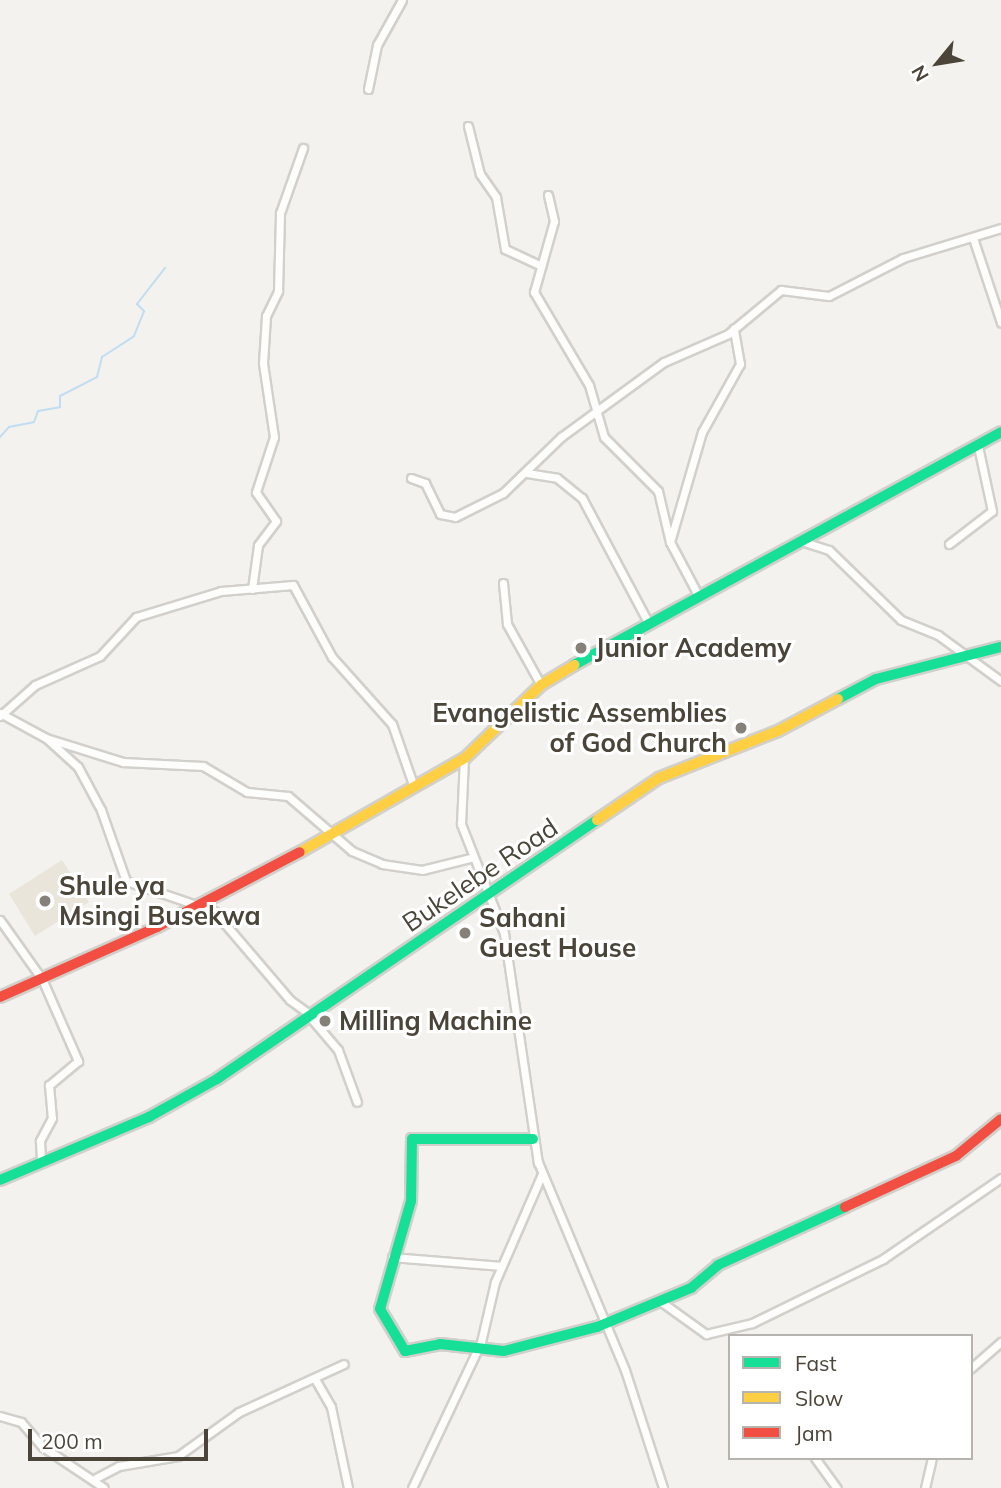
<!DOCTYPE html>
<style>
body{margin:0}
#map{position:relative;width:1001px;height:1488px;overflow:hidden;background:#f4f2ee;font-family:Mulish,sans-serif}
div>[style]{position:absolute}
.education>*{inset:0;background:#eae5da}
.stream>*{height:2px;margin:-1px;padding:0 1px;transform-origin:1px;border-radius:1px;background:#c0ddf1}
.roads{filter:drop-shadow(2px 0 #d2d0cb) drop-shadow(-2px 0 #d2d0cb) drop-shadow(0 2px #d2d0cb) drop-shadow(0 -2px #d2d0cb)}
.street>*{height:7px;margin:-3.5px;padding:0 3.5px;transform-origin:3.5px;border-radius:3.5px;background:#fdfdfc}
.fast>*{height:10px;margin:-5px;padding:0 5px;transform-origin:5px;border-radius:5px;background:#16e098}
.slow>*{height:10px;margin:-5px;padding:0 5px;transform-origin:5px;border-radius:5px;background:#ffcf43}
.jam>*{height:10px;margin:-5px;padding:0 5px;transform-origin:5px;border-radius:5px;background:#f24e42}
.dots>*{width:19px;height:19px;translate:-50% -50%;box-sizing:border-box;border:4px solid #fff;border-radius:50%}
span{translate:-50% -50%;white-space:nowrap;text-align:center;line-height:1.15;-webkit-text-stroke:6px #fff;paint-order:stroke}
.poi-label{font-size:26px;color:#4b4439;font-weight:700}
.left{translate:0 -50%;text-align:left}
.right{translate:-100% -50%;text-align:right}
.street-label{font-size:26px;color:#4b4439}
.legend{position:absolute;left:728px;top:1334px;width:245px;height:126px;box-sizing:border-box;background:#fff;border:2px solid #b7b4b0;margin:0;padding:9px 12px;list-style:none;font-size:21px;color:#4b4439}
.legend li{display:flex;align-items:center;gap:14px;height:35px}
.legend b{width:35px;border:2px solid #b7b4b0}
.north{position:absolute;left:903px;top:28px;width:70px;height:70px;-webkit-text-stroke:5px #fff;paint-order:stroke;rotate:240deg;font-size:19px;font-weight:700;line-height:28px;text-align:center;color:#4b4439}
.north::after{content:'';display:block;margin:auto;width:24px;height:32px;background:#4b4439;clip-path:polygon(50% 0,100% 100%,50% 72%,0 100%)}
.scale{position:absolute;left:28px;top:1429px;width:180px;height:32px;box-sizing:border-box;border:4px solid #4b4439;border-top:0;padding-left:9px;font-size:21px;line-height:24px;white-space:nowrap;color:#4b4439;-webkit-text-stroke:5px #fff;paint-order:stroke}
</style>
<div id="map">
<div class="education">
<i style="clip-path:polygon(62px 860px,89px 902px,35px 936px,9px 894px)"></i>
</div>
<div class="stream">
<i style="left:0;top:437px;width:13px;rotate:-48deg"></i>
<i style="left:9px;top:427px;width:25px;rotate:-11deg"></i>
<i style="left:34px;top:422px;width:12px;rotate:-70deg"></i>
<i style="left:38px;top:411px;width:22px;rotate:-10deg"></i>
<i style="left:60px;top:407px;width:11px;rotate:-90deg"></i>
<i style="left:60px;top:396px;width:42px;rotate:-27.2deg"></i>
<i style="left:97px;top:377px;width:21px;rotate:-76deg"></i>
<i style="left:102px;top:357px;width:38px;rotate:-33deg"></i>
<i style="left:134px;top:336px;width:27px;rotate:-68deg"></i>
<i style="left:144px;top:311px;width:10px;rotate:-135deg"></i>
<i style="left:137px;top:304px;width:46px;rotate:-52.1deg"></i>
</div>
<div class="roads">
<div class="street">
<i style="left:368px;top:89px;width:45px;rotate:-78.4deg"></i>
<i style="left:377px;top:45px;width:51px;rotate:-60.9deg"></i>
<i style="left:468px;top:126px;width:49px;rotate:76deg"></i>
<i style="left:480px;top:174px;width:28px;rotate:55deg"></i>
<i style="left:496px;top:197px;width:53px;rotate:80.2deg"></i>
<i style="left:505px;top:249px;width:40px;rotate:25deg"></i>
<i style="left:548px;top:195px;width:27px;rotate:77deg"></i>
<i style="left:554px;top:221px;width:74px;rotate:105.7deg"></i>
<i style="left:534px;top:292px;width:108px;rotate:59.4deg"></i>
<i style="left:589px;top:385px;width:54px;rotate:73.9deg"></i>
<i style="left:604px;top:437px;width:76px;rotate:45deg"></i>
<i style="left:658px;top:491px;width:52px;rotate:76.8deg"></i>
<i style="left:670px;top:542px;width:58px;rotate:62.1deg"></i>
<i style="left:973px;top:238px;width:89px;rotate:71.6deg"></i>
<i style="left:527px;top:473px;width:30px;rotate:9deg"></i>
<i style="left:557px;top:478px;width:32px;rotate:39deg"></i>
<i style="left:582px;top:498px;width:143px;rotate:62deg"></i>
<i style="left:411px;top:478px;width:15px;rotate:20deg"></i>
<i style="left:425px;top:483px;width:34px;rotate:64deg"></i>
<i style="left:440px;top:514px;width:15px;rotate:11deg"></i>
<i style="left:455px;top:517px;width:54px;rotate:-26.6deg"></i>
<i style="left:503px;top:493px;width:81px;rotate:-44deg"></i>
<i style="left:561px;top:437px;width:127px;rotate:-36.1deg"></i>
<i style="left:664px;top:362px;width:70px;rotate:-23.6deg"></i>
<i style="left:728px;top:334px;width:69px;rotate:-39.7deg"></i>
<i style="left:781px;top:290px;width:48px;rotate:7.1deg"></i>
<i style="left:829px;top:296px;width:83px;rotate:-27.2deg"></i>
<i style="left:903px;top:258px;width:102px;rotate:-17deg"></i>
<i style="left:670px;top:542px;width:115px;rotate:-73.8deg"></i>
<i style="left:702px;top:432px;width:78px;rotate:-60.8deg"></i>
<i style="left:740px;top:364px;width:36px;rotate:-100deg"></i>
<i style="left:804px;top:542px;width:26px;rotate:18deg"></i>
<i style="left:829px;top:550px;width:100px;rotate:44.2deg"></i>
<i style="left:901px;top:620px;width:40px;rotate:22deg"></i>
<i style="left:938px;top:635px;width:78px;rotate:36.1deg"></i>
<i style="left:949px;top:544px;width:54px;rotate:-37.5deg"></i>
<i style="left:992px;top:511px;width:66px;rotate:-102.2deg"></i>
<i style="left:503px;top:583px;width:41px;rotate:84.4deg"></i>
<i style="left:507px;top:624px;width:70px;rotate:60.9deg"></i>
<i style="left:252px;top:589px;width:44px;rotate:-82.2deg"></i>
<i style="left:258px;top:545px;width:30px;rotate:-53deg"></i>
<i style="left:276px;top:521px;width:35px;rotate:-125deg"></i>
<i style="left:256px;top:492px;width:58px;rotate:-71.9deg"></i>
<i style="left:274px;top:437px;width:75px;rotate:-98.5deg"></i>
<i style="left:263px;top:363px;width:47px;rotate:-86.3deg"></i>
<i style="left:266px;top:316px;width:28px;rotate:-64deg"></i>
<i style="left:278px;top:291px;width:78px;rotate:-88.5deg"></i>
<i style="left:280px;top:213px;width:69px;rotate:-70.5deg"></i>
<i style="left:0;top:713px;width:52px;rotate:28.5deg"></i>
<i style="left:46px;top:738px;width:43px;rotate:42.2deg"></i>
<i style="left:78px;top:767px;width:49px;rotate:61.9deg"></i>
<i style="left:101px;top:810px;width:75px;rotate:70.6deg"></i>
<i style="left:126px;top:881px;width:93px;rotate:18.8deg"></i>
<i style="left:214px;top:911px;width:117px;rotate:49.5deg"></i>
<i style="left:290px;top:1000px;width:27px;rotate:36deg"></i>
<i style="left:0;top:716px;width:47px;rotate:-41.5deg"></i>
<i style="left:35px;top:685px;width:71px;rotate:-24deg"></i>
<i style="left:100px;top:656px;width:53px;rotate:-47.3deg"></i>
<i style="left:136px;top:617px;width:89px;rotate:-17deg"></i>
<i style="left:221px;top:591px;width:72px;rotate:-4.8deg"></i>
<i style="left:293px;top:585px;width:82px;rotate:61.6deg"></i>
<i style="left:332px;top:657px;width:90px;rotate:48.2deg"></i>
<i style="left:392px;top:724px;width:67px;rotate:70.8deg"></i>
<i style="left:46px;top:738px;width:81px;rotate:17.3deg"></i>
<i style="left:123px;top:762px;width:80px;rotate:2.9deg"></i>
<i style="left:203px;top:766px;width:51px;rotate:30.6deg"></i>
<i style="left:247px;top:792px;width:41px;rotate:5.6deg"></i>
<i style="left:288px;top:796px;width:84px;rotate:40.7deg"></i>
<i style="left:352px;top:851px;width:33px;rotate:23deg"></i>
<i style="left:382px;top:864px;width:40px;rotate:8.5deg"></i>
<i style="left:422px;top:870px;width:49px;rotate:-14deg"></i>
<i style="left:464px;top:758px;width:66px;rotate:92.6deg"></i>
<i style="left:461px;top:824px;width:117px;rotate:68.5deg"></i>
<i style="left:504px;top:933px;width:232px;rotate:81.6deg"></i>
<i style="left:538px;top:1162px;width:225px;rotate:67.3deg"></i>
<i style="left:625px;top:1370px;width:124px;rotate:72.1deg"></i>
<i style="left:0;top:920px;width:72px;rotate:54.6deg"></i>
<i style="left:42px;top:979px;width:90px;rotate:66.3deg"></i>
<i style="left:78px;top:1061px;width:38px;rotate:140deg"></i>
<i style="left:49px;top:1085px;width:33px;rotate:85deg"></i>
<i style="left:52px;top:1118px;width:26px;rotate:118deg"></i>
<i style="left:40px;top:1141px;width:22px;rotate:87deg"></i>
<i style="left:310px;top:1017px;width:43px;rotate:49.7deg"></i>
<i style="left:338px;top:1050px;width:55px;rotate:69.9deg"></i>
<i style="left:392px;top:1257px;width:110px;rotate:4.7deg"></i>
<i style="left:660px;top:1301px;width:57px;rotate:35.7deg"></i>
<i style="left:706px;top:1334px;width:47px;rotate:-13.4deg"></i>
<i style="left:752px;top:1323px;width:146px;rotate:-26deg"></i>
<i style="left:883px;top:1259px;width:143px;rotate:-34.5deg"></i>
<i style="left:971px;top:1368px;width:40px;rotate:-41deg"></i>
<i style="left:315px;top:1379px;width:32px;rotate:60deg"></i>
<i style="left:331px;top:1407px;width:83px;rotate:78.1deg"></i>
<i style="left:0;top:1416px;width:22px;rotate:16deg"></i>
<i style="left:21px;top:1422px;width:33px;rotate:49deg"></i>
<i style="left:43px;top:1447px;width:73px;rotate:33.9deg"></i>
<i style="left:815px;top:1458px;width:37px;rotate:54deg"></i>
<i style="left:96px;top:1478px;width:26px;rotate:-28deg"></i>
<i style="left:119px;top:1466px;width:60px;rotate:-9.6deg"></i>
<i style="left:178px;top:1456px;width:75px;rotate:-35.8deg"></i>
<i style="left:239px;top:1412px;width:115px;rotate:-24.6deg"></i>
<i style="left:412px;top:1488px;width:161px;rotate:-64.7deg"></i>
<i style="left:481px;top:1342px;width:62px;rotate:-76.9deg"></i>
<i style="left:495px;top:1282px;width:118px;rotate:-66.5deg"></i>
<i style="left:925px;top:1488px;width:31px;rotate:-77deg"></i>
</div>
<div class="fast">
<i style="left:574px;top:665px;width:486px;rotate:-28.6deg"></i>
<i style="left:838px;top:699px;width:43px;rotate:-27.8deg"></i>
<i style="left:876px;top:679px;width:129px;rotate:-14.4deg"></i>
<i style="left:533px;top:1139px;width:121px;rotate:180deg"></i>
<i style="left:412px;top:1139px;width:62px;rotate:90.9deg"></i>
<i style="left:411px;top:1201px;width:112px;rotate:106deg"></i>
<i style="left:380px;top:1309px;width:49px;rotate:59.2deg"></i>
<i style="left:405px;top:1351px;width:36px;rotate:-11deg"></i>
<i style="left:440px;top:1344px;width:64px;rotate:6.2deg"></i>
<i style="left:504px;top:1351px;width:96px;rotate:-14.5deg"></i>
<i style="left:597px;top:1327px;width:102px;rotate:-22.5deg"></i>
<i style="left:691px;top:1288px;width:35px;rotate:-40deg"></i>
<i style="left:718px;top:1265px;width:140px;rotate:-24.5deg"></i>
<i style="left:0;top:1180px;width:162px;rotate:-22.9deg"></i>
<i style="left:149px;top:1117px;width:78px;rotate:-29.2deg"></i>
<i style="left:217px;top:1079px;width:460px;rotate:-34.3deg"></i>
</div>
<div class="slow">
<i style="left:597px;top:820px;width:75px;rotate:-34.1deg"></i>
<i style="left:659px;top:778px;width:128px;rotate:-21.6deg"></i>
<i style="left:778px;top:731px;width:68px;rotate:-28.1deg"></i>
<i style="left:300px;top:852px;width:190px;rotate:-29.7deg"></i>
<i style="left:465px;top:758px;width:105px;rotate:-43.8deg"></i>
<i style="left:541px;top:685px;width:39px;rotate:-31deg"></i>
</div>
<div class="jam">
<i style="left:0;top:997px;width:172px;rotate:-24deg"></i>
<i style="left:157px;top:927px;width:161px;rotate:-27.7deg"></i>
<i style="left:845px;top:1207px;width:122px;rotate:-24.7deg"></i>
<i style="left:956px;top:1156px;width:58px;rotate:-39.4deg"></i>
</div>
</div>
<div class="dots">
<i style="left:581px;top:648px;background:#868178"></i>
<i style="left:741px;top:728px;background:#868178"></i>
<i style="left:45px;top:901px;background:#868178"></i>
<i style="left:465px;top:933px;background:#868178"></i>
<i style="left:325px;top:1021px;background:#868178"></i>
</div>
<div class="poi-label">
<span class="left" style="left:595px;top:648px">Junior Academy</span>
<span class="right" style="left:727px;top:728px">Evangelistic Assemblies<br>of God Church</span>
<span class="left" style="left:59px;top:901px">Shule ya<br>Msingi Busekwa</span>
<span class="left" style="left:479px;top:933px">Sahani<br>Guest House</span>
<span class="left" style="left:339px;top:1021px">Milling Machine</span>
</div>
<div class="street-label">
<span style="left:480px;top:875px;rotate:-34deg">Bukelebe Road</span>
</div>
<ul class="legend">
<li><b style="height:9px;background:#16e098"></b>Fast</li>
<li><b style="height:9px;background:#ffcf43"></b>Slow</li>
<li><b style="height:9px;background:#f24e42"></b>Jam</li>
</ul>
<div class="north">N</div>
<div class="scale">200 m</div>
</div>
